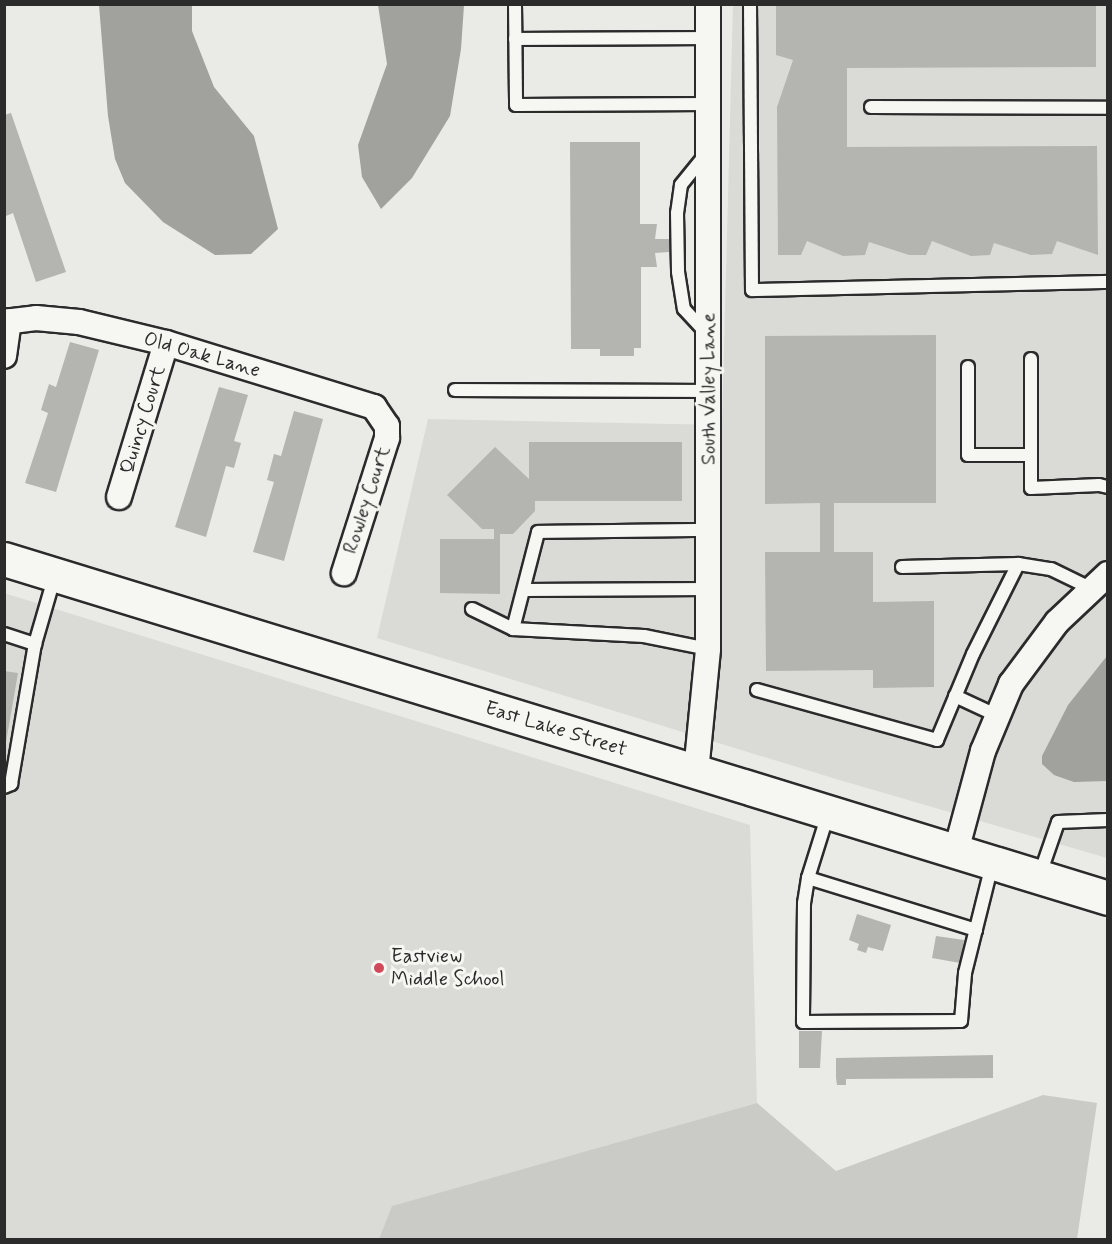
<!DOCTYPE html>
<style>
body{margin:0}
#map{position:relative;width:1112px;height:1244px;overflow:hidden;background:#eaeae6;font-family:Mynerve,sans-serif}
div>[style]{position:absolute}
.built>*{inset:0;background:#dadad6}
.green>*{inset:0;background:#cacac7}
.water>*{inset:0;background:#a1a19e}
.building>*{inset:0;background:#b4b4b1}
.roads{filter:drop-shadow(2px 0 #2b2b2b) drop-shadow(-2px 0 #2b2b2b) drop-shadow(0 2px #2b2b2b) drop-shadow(0 -2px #2b2b2b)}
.lane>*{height:12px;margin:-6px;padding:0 6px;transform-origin:6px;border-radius:6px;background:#f6f6f2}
.street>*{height:24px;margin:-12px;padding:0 12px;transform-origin:12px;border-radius:12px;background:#f6f6f2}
.highway>*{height:33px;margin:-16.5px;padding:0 16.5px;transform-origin:16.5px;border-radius:16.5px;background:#f6f6f2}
.dots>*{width:16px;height:16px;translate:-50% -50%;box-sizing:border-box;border:3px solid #f6f6f2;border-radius:50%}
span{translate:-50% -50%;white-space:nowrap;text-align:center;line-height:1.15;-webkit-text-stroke:6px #f6f6f2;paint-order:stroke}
.street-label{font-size:20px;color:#2b2b2b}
.poi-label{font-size:20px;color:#2b2b2b}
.left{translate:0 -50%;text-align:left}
.frame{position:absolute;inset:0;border:6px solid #2b2b2b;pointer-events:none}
</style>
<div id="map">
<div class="built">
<i style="clip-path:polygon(733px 5px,1107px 5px,1107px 858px,836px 779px,377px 638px,428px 419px,722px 425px)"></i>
<i style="clip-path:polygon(4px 593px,750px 825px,757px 1103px,393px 1206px,379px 1239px,5px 1239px)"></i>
</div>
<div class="green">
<i style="clip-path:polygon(1043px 1095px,1097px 1103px,1077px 1239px,379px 1239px,392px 1206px,757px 1103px,836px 1171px)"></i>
</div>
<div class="water">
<i style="clip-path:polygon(99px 5px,192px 5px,192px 31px,214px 87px,254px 136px,278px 229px,251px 254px,215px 255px,163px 222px,125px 183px,115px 159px,108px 116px)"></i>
<i style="clip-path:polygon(378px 5px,464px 5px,461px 49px,450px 116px,412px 178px,381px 209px,362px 177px,358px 145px,387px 64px)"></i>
<i style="clip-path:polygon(1107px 656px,1107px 781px,1074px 782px,1054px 775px,1042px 764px,1042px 756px,1068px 705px)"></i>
</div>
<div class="building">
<i style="clip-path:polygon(776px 4px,1096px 4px,1096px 67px,847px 68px,847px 147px,1097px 146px,1098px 255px,1057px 241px,1052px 254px,1031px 255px,994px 243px,990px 255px,971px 256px,932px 241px,926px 255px,909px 255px,869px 242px,865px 255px,843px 256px,807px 241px,801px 255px,778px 255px,777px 107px,793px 60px,776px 55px)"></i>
<i style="clip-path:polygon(11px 113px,66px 272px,36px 282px,13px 213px,6px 216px,4px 210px,4px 115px)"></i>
<i style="clip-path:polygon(570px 142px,640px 142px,640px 224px,657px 224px,655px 239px,669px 239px,669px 252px,655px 253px,657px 267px,641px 267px,641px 348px,634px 348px,634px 356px,600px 356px,600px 349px,571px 349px)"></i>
<i style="clip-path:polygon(936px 335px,936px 503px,834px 503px,834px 552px,873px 552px,873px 602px,934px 601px,934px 687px,873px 688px,873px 670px,766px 671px,765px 552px,820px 552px,820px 503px,765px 504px,765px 336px)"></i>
<i style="clip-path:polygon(70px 342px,99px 350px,56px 492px,25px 483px,48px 413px,41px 410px,49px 384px,56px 387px)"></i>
<i style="clip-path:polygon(219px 387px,248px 395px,234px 441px,241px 443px,234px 468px,226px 466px,206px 537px,175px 527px)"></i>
<i style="clip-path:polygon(294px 411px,323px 419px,284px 561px,253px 552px,274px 482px,267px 480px,274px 454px,281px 456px)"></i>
<i style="clip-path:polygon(529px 442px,682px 442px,682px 501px,535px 501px,535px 511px,513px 534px,500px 534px,500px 594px,440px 593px,440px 539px,494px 539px,494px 529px,482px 529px,447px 495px,495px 447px,529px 479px)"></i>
<i style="clip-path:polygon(4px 671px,18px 673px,6px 742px,4px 741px)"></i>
<i style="clip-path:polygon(857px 914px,891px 925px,883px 951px,868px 947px,866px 953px,857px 950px,859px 944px,849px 940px)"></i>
<i style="clip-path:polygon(936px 936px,964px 940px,960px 963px,932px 958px)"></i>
<i style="clip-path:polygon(799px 1031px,822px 1031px,820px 1068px,799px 1068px)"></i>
<i style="clip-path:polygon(993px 1055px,993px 1078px,846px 1079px,846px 1085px,837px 1085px,836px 1078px,836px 1058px)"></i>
</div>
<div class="roads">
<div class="lane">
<i style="left:515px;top:4px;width:101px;rotate:89.4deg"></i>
<i style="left:516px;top:105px;width:192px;rotate:-0.3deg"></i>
<i style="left:750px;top:4px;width:286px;rotate:89.6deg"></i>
<i style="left:752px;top:290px;width:356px;rotate:-1.3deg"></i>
<i style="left:515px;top:39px;width:193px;rotate:-0.3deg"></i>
<i style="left:871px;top:107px;width:237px;rotate:0.2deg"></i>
<i style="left:706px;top:154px;width:40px;rotate:129deg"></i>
<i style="left:681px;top:185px;width:28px;rotate:98deg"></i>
<i style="left:677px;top:213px;width:59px;rotate:89deg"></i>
<i style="left:678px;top:272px;width:37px;rotate:81deg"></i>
<i style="left:684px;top:309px;width:34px;rotate:47deg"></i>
<i style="left:1031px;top:359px;width:129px;rotate:90deg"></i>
<i style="left:1031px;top:488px;width:68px;rotate:-2.5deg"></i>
<i style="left:1099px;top:485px;width:9px;rotate:13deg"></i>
<i style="left:968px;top:367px;width:88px;rotate:90deg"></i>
<i style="left:968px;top:455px;width:63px"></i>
<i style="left:455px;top:390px;width:253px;rotate:0.2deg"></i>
<i style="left:902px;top:567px;width:116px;rotate:-1.5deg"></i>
<i style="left:1018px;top:564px;width:33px;rotate:9deg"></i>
<i style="left:1051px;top:569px;width:46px;rotate:26deg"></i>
<i style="left:524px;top:590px;width:185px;rotate:-0.3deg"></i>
<i style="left:472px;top:609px;width:46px;rotate:26deg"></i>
<i style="left:513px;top:629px;width:100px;rotate:-75.5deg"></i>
<i style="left:538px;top:532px;width:171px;rotate:-0.7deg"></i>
<i style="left:513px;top:629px;width:131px;rotate:3.1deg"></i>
<i style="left:644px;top:636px;width:65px;rotate:11.5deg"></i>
<i style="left:4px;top:634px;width:33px;rotate:18deg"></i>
<i style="left:35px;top:644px;width:72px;rotate:-73.8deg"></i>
<i style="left:757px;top:690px;width:187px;rotate:15.5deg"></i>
<i style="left:937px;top:740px;width:93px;rotate:-67.3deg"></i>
<i style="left:973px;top:654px;width:101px;rotate:-63.4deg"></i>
<i style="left:955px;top:696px;width:45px;rotate:24.9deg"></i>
<i style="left:4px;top:787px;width:8px;rotate:-23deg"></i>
<i style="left:11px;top:784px;width:142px;rotate:-80.3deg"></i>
<i style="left:828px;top:814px;width:67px;rotate:107.4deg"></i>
<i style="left:808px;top:878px;width:25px;rotate:99deg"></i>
<i style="left:804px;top:903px;width:119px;rotate:90.5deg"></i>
<i style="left:803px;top:1022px;width:158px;rotate:-0.4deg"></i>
<i style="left:961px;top:1021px;width:48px;rotate:-85.2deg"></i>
<i style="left:965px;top:973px;width:111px;rotate:-76deg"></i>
<i style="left:1039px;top:877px;width:58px;rotate:-70.9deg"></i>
<i style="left:1058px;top:822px;width:50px;rotate:-2.3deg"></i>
<i style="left:808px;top:878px;width:176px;rotate:17.2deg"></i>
</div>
<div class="street">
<i style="left:4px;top:322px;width:32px;rotate:-7deg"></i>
<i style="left:36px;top:318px;width:43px;rotate:5.3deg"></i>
<i style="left:79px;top:322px;width:89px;rotate:13.6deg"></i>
<i style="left:166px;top:343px;width:218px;rotate:17.1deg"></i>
<i style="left:374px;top:407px;width:23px;rotate:56deg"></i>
<i style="left:387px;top:426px;width:12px;rotate:90deg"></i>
<i style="left:387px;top:438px;width:142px;rotate:107.7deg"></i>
<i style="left:4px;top:356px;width:35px;rotate:-82deg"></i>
<i style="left:119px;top:497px;width:161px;rotate:-73deg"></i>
<i style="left:696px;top:772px;width:124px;rotate:-84.4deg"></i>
<i style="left:708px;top:649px;width:645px;rotate:-90deg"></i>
<i style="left:956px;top:851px;width:104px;rotate:-74.9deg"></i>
<i style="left:983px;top:751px;width:73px;rotate:-67.3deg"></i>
<i style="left:1011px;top:684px;width:77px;rotate:-53.4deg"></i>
<i style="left:1057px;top:622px;width:70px;rotate:-43.3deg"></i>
</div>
<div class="highway">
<i style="left:4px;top:559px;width:1155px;rotate:17.07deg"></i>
</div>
</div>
<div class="dots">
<i style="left:379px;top:968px;background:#d1495b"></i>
</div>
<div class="street-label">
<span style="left:202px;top:355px;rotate:16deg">Old Oak Lane</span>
<span style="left:709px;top:389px;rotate:-90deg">South Valley Lane</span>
<span style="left:143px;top:420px;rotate:-73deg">Quincy Court</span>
<span style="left:367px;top:500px;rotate:-72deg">Rowley Court</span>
<span style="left:556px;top:729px;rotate:17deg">East Lake Street</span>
</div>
<div class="poi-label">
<span class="left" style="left:391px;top:968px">Eastview<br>Middle School</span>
</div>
<div class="frame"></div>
</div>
